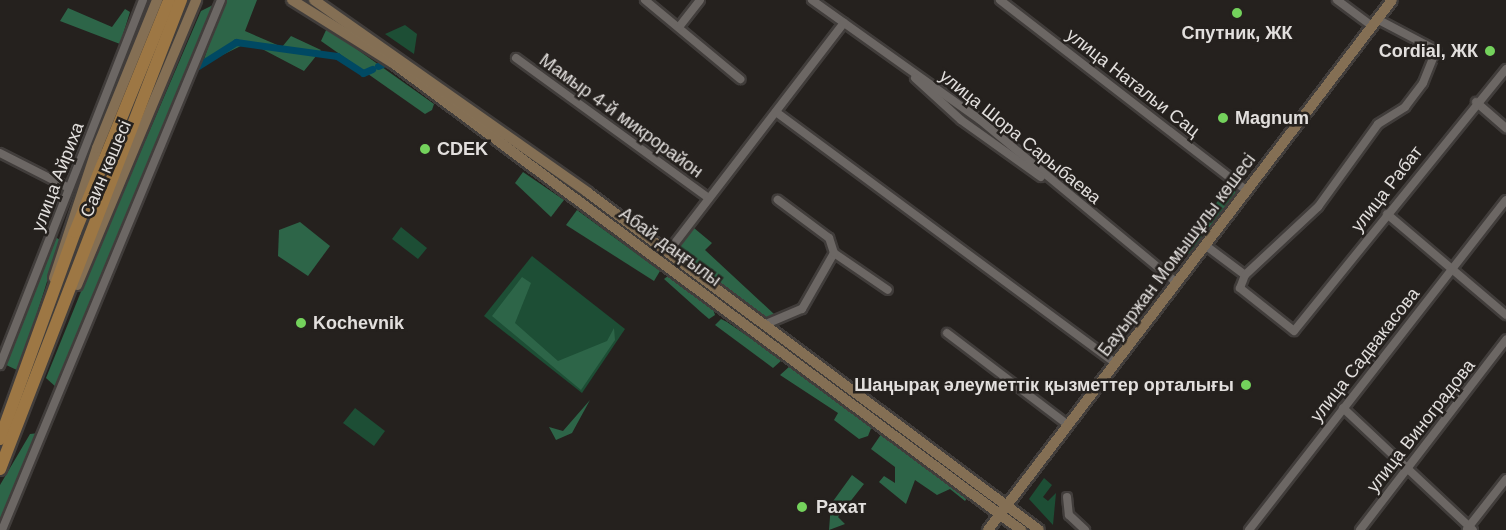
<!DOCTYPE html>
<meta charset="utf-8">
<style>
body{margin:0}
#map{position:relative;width:1506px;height:530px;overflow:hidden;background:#25211e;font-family:Helvetica,sans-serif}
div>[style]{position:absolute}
.green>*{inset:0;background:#1d4e35}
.forest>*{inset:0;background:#2d6548}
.canal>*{height:7px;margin:-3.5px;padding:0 3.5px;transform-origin:3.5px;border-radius:3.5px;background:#004963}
.roads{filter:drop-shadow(2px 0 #413d3b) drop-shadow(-2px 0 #413d3b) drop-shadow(0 2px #413d3b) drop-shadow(0 -2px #413d3b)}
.street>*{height:8px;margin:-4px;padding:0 4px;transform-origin:4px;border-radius:4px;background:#6c6764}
.secondary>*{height:10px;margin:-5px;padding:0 5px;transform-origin:5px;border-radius:5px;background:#846f54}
.primary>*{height:12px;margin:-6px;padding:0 6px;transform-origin:6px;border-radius:6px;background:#9d7744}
.dots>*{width:16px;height:16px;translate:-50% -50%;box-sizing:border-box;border:3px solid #25211e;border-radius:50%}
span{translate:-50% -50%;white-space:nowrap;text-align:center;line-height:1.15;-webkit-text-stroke:5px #25211e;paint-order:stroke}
.poi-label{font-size:18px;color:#e2dfdd;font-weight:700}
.right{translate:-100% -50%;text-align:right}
.left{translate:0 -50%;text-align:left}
.street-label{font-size:18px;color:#e2dfdd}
</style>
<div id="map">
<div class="green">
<i style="clip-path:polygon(405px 25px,417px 34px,414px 54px,385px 34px)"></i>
<i style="clip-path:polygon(401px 227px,427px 248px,418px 259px,392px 239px)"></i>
<i style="clip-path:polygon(532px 256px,625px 329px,582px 393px,484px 316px)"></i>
<i style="clip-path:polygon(355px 408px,385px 431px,374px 446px,343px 423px)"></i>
<i style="clip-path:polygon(1044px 478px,1052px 485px,1043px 497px,1048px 501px,1056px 493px,1053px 525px,1029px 499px)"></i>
</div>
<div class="forest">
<i style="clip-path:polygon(224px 0,257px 0,245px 31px,282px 47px,291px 36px,321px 50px,304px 71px,249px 42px,202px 65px)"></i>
<i style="clip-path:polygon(215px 4px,143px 179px,57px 388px,46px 378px,93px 262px,201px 11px)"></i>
<i style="clip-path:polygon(68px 8px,112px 27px,125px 9px,130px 12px,120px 44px,60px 21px)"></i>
<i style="clip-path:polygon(327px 28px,434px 104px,432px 110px,425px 114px,321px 41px)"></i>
<i style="clip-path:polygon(523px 172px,564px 200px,551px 217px,515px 183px)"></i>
<i style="clip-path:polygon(1231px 184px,1236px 192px,1189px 254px,1180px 250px)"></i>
<i style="clip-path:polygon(577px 210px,660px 271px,654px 281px,566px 225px)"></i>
<i style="clip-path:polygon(300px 222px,330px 246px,308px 276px,278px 256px,279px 230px)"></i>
<i style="clip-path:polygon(694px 228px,712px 243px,705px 250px,774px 314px,764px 320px,685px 262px,676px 248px)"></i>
<i style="clip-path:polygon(54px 236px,60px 240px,19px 371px,4px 364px)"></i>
<i style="clip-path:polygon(668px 276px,713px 309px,715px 315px,709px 319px,702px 313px,664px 279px)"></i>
<i style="clip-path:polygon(522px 277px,531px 283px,515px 323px,558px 361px,607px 341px,614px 328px,615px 340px,581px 390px,492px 316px)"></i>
<i style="clip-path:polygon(721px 319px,727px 322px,782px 360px,773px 368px,715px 325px)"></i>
<i style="clip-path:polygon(790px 366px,872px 426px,868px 436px,859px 439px,834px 420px,838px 413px,780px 375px)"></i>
<i style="clip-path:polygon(590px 400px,572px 433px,556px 440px,549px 427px,563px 431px)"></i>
<i style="clip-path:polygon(39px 433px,19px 479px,0 523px,0 485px,30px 434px)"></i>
<i style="clip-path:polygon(882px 433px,968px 497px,965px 501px,950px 489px,937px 495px,915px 480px,906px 504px,879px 482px,884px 476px,895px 483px,895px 467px,871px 449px)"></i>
<i style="clip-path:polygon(852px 475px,864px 484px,838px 517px,845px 524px,829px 530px,831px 504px)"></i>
</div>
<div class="canal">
<i style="left:198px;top:66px;width:45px;rotate:-32.3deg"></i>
<i style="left:236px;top:42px;width:102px;rotate:7.9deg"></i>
<i style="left:337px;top:56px;width:31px;rotate:33deg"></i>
<i style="left:363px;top:73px;width:10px;rotate:-24deg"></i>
<i style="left:378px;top:66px;width:5px;rotate:-22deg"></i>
</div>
<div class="roads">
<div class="street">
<i style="left:645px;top:0;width:124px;rotate:39.7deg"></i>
<i style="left:812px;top:0;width:206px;rotate:35.5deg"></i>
<i style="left:980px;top:120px;width:256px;rotate:39.6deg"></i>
<i style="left:1000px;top:0;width:311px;rotate:37.7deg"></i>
<i style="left:1337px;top:0;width:44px;rotate:36.6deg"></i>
<i style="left:679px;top:27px;width:34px;rotate:-52deg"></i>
<i style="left:516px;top:58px;width:238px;rotate:36deg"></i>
<i style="left:915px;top:78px;width:62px;rotate:42.4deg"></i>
<i style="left:961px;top:120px;width:98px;rotate:35.5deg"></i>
<i style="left:1476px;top:102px;width:40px;rotate:41deg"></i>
<i style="left:776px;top:112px;width:422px;rotate:36.5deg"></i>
<i style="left:0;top:153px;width:77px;rotate:26.9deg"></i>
<i style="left:1387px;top:214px;width:156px;rotate:40.3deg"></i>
<i style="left:1205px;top:245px;width:50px;rotate:36.9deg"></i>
<i style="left:1245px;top:275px;width:14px;rotate:111deg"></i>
<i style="left:1240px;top:288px;width:69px;rotate:38.5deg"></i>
<i style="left:1294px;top:331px;width:337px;rotate:-51deg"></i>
<i style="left:668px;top:252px;width:289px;rotate:-52.5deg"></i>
<i style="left:834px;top:253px;width:65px;rotate:34.4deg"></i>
<i style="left:1245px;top:275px;width:100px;rotate:-43deg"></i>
<i style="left:1318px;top:207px;width:102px;rotate:-54.1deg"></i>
<i style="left:1378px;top:124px;width:32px;rotate:-32deg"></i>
<i style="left:1405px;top:107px;width:30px;rotate:-53deg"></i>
<i style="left:1423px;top:83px;width:35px;rotate:-68deg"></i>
<i style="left:1436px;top:50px;width:67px;rotate:-152.3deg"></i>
<i style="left:766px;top:324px;width:39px;rotate:-23deg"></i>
<i style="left:802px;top:309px;width:64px;rotate:-60.3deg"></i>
<i style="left:834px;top:253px;width:16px;rotate:-108deg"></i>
<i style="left:829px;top:238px;width:64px;rotate:-143.3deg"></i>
<i style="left:947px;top:333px;width:152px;rotate:37.2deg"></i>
<i style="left:0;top:365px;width:392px;rotate:-68.6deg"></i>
<i style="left:1343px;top:408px;width:178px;rotate:43.2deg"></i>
<i style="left:1067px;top:497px;width:18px;rotate:84deg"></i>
<i style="left:1069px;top:515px;width:22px;rotate:43deg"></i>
<i style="left:1467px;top:529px;width:63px;rotate:-52deg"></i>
<i style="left:2px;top:530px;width:573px;rotate:-67.55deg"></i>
<i style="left:1249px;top:530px;width:418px;rotate:-52.1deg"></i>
<i style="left:1360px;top:530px;width:240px;rotate:-52.5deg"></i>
</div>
<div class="secondary">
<i style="left:292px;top:0;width:119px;rotate:32deg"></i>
<i style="left:393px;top:63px;width:783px;rotate:36.64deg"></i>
<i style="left:314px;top:0;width:334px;rotate:35.1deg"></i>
<i style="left:587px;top:192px;width:564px;rotate:36.79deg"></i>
<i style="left:54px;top:278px;width:137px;rotate:-71.7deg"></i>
<i style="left:97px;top:148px;width:160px;rotate:-67.9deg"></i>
<i style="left:77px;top:285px;width:309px;rotate:-67.3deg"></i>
<i style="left:988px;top:530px;width:666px;rotate:-52.68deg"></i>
</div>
<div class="primary">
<i style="left:0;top:439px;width:220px;rotate:-70.1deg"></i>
<i style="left:75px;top:232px;width:250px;rotate:-67.9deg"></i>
<i style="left:0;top:469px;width:503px;rotate:-68.9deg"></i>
</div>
</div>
<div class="dots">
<i style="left:1237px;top:13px;background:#74d25c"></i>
<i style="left:1490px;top:51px;background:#74d25c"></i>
<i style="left:1223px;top:118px;background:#74d25c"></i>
<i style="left:425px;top:149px;background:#74d25c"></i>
<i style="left:301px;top:323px;background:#74d25c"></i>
<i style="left:1246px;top:385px;background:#74d25c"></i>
<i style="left:802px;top:507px;background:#74d25c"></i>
</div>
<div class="poi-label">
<span style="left:1237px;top:33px">Спутник, ЖК</span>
<span class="right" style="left:1478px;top:51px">Cordial, ЖК</span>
<span class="left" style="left:1235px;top:118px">Magnum</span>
<span class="left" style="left:437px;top:149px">CDEK</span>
<span class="left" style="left:313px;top:323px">Kochevnik</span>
<span class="right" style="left:1234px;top:385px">Шаңырақ әлеуметтік қызметтер орталығы</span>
<span class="left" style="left:816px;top:507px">Рахат</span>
</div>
<div class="street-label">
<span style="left:1133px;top:83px;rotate:38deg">улица Натальи Сац</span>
<span style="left:621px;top:116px;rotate:36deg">Мамыр 4-й микрорайон</span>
<span style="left:1020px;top:137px;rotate:39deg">улица Шора Сарыбаева</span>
<span style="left:106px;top:169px;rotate:-67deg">Саин көшесі</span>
<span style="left:58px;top:177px;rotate:-69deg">улица Айриха</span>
<span style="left:1387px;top:189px;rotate:-52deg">улица Рабат</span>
<span style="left:670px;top:247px;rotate:36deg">Абай даңғылы</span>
<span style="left:1177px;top:255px;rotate:-53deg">Бауыржан Момышұлы көшесі</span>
<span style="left:1365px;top:355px;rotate:-52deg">улица Садвакасова</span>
<span style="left:1421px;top:426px;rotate:-52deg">улица Виноградова</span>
</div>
</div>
